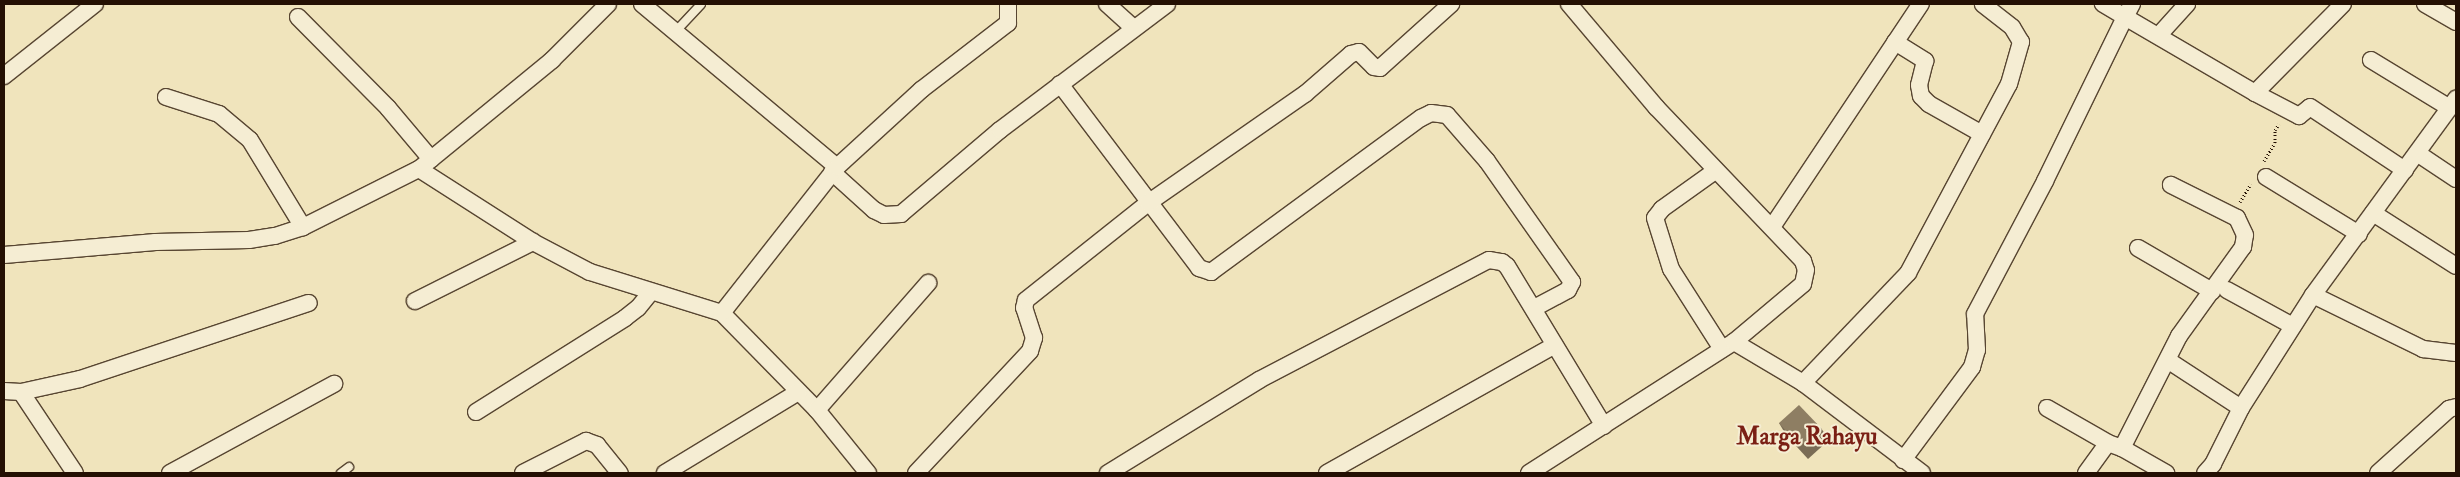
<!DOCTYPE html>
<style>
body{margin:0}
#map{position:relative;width:2460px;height:477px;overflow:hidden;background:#f0e4bc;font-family:"IM FELL Double Pica",serif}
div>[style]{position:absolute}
.path>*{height:3px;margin-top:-1.5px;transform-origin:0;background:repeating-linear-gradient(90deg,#241003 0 1px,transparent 0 3.5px)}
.roads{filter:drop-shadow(1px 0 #574531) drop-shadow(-1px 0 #574531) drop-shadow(0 1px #574531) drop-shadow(0 -1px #574531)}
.lane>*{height:8px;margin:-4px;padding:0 4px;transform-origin:4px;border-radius:4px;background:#f5edd3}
.street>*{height:16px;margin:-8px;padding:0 8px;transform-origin:8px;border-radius:8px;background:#f5edd3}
.wall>*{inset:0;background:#7a6c55}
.building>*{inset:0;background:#8e7e63}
span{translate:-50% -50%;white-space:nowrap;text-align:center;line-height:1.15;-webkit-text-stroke:4px #f5edd3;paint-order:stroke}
.quarter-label{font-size:24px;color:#7a1f14;font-weight:700}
.frame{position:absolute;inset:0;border:5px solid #241003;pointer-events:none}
</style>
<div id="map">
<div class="path">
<i style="left:2264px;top:161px;width:21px;rotate:-59deg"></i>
<i style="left:2275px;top:143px;width:13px;rotate:-90deg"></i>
<i style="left:2275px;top:130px;width:7px;rotate:-56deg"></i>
<i style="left:2240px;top:202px;width:21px;rotate:-59deg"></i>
</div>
<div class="roads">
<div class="lane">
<i style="left:677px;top:30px;width:35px;rotate:-47deg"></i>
<i style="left:341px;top:473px;width:10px;rotate:-37deg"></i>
</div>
<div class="street">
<i style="left:642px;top:4px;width:254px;rotate:39.9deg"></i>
<i style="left:1107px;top:4px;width:36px;rotate:42deg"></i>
<i style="left:1569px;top:4px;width:135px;rotate:49.8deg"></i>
<i style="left:1656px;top:107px;width:213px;rotate:46.3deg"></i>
<i style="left:1803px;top:261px;width:9px;rotate:72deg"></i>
<i style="left:1806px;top:270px;width:14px;rotate:102deg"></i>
<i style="left:1803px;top:284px;width:90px;rotate:140deg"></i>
<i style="left:2132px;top:4px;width:15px;rotate:118deg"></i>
<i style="left:2125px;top:17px;width:151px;rotate:30.3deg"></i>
<i style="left:2255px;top:93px;width:125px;rotate:-45.3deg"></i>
<i style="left:2425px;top:4px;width:36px;rotate:30deg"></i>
<i style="left:298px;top:17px;width:128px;rotate:45.3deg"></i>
<i style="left:388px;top:108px;width:67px;rotate:49.9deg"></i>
<i style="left:2159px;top:35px;width:42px;rotate:-47.9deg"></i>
<i style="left:1895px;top:42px;width:36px;rotate:32deg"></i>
<i style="left:1925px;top:61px;width:25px;rotate:104deg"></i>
<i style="left:1919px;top:85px;width:11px;rotate:80deg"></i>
<i style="left:1921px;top:96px;width:11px;rotate:45deg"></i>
<i style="left:1929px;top:104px;width:61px;rotate:29.5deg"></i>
<i style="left:2371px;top:60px;width:92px;rotate:31.3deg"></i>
<i style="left:4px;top:76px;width:116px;rotate:-38.4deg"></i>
<i style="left:1060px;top:84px;width:231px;rotate:52.9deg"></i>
<i style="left:1199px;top:268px;width:13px;rotate:18deg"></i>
<i style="left:1211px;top:272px;width:260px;rotate:-36.3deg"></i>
<i style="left:1421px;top:118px;width:11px;rotate:-27deg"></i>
<i style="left:1431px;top:113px;width:16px;rotate:7deg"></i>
<i style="left:1447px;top:115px;width:61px;rotate:49deg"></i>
<i style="left:1487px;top:161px;width:148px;rotate:54.9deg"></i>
<i style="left:1572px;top:282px;width:9px;rotate:117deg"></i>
<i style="left:1568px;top:290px;width:38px;rotate:152deg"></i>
<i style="left:2255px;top:93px;width:50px;rotate:27.6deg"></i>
<i style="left:2299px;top:116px;width:14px;rotate:-39deg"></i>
<i style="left:2310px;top:107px;width:114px;rotate:33.6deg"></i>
<i style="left:166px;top:97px;width:56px;rotate:17.8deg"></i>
<i style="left:219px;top:114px;width:40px;rotate:40deg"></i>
<i style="left:250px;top:140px;width:102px;rotate:58.7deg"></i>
<i style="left:2417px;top:153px;width:47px;rotate:33.7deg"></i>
<i style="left:419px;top:169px;width:135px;rotate:32.6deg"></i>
<i style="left:533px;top:242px;width:64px;rotate:27.8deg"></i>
<i style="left:590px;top:272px;width:138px;rotate:17.3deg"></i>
<i style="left:722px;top:313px;width:136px;rotate:45.6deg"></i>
<i style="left:817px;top:410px;width:81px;rotate:51deg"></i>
<i style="left:1715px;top:171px;width:65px;rotate:144.4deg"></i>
<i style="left:1662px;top:209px;width:11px;rotate:128deg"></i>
<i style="left:1655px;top:218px;width:53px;rotate:72.6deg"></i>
<i style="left:1671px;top:269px;width:95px;rotate:57.5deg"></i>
<i style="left:832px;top:172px;width:57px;rotate:42.1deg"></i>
<i style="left:874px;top:210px;width:11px;rotate:27deg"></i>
<i style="left:884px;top:215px;width:17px;rotate:-3deg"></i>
<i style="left:901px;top:214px;width:130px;rotate:-40.3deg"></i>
<i style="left:1000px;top:130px;width:209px;rotate:-37deg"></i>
<i style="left:2266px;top:177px;width:109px;rotate:31.5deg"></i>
<i style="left:2373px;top:213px;width:98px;rotate:32.6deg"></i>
<i style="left:1772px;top:227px;width:268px;rotate:-56.3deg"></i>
<i style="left:2138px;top:248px;width:86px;rotate:30.2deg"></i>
<i style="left:4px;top:255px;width:152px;rotate:-4.9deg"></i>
<i style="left:155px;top:242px;width:94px;rotate:-1.2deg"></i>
<i style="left:249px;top:240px;width:26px;rotate:-9deg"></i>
<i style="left:275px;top:236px;width:29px;rotate:-18deg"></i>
<i style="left:303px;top:227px;width:130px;rotate:-26.6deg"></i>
<i style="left:419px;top:169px;width:172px;rotate:-39.3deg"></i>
<i style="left:552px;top:60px;width:79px;rotate:-45deg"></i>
<i style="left:2227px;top:290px;width:75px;rotate:28.6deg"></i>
<i style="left:2313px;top:295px;width:123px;rotate:26.1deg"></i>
<i style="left:2423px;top:349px;width:33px;rotate:7deg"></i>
<i style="left:415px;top:301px;width:132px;rotate:-26.6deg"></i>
<i style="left:722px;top:313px;width:186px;rotate:-51.8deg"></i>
<i style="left:837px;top:167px;width:114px;rotate:-42.5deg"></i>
<i style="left:921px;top:90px;width:110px;rotate:-37.6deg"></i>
<i style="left:1008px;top:23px;width:19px;rotate:-90deg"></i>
<i style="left:2169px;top:361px;width:86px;rotate:33.1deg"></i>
<i style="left:1803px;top:383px;width:152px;rotate:-46.3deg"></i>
<i style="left:1908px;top:273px;width:214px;rotate:-61.9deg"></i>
<i style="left:2009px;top:84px;width:44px;rotate:-74.1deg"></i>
<i style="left:2021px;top:42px;width:17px;rotate:-121deg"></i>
<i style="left:2012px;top:27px;width:37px;rotate:-142deg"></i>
<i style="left:4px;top:391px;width:17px;rotate:3deg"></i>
<i style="left:21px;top:392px;width:60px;rotate:-12.4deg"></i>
<i style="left:80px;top:379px;width:241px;rotate:-18.4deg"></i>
<i style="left:21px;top:392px;width:97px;rotate:56.3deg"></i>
<i style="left:2047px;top:408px;width:70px;rotate:29.8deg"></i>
<i style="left:817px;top:410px;width:169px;rotate:-48.8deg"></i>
<i style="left:476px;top:412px;width:176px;rotate:-32.2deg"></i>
<i style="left:625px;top:318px;width:16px;rotate:-38deg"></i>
<i style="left:638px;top:308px;width:19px;rotate:-51deg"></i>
<i style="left:2122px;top:448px;width:51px;rotate:29.6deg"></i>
<i style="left:1903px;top:460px;width:116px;rotate:-53.4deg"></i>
<i style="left:1972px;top:367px;width:18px;rotate:-74deg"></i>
<i style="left:1977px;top:350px;width:36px;rotate:-93deg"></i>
<i style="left:1975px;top:314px;width:150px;rotate:-62.2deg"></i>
<i style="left:2045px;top:181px;width:182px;rotate:-64deg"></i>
<i style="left:2125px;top:17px;width:26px;rotate:-149deg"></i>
<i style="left:170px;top:473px;width:187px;rotate:-28.5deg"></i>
<i style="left:523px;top:473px;width:71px;rotate:-26.9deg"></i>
<i style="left:586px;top:441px;width:12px;rotate:20deg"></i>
<i style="left:597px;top:445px;width:36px;rotate:51deg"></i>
<i style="left:665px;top:473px;width:156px;rotate:-31.3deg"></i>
<i style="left:916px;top:473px;width:167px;rotate:-46.9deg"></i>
<i style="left:1030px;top:351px;width:14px;rotate:-73deg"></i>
<i style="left:1034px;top:338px;width:32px;rotate:-108deg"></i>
<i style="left:1024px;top:308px;width:8px;rotate:-76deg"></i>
<i style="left:1026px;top:300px;width:156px;rotate:-38.5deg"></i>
<i style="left:1148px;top:203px;width:191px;rotate:-34.8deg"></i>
<i style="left:1305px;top:94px;width:61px;rotate:-41deg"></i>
<i style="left:1351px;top:54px;width:8px;rotate:-14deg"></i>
<i style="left:1359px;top:52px;width:21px;rotate:45deg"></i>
<i style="left:1374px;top:67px;width:6px;rotate:9deg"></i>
<i style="left:1380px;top:68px;width:96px;rotate:-42deg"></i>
<i style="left:1108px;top:473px;width:177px;rotate:-31.6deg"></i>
<i style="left:1259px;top:380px;width:259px;rotate:-27.6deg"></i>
<i style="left:1489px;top:260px;width:13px;rotate:9deg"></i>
<i style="left:1502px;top:262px;width:6px;rotate:39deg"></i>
<i style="left:1507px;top:266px;width:187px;rotate:58.8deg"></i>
<i style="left:1327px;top:473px;width:261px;rotate:-29.3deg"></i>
<i style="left:1529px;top:473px;width:243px;rotate:-32.6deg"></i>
<i style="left:1734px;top:342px;width:80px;rotate:30.7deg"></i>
<i style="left:1803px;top:383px;width:149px;rotate:37.1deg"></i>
<i style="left:2086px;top:473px;width:37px;rotate:-54deg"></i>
<i style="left:2108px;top:443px;width:15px;rotate:20deg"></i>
<i style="left:2122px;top:448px;width:126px;rotate:-63deg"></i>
<i style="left:2179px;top:336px;width:110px;rotate:-54.3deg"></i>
<i style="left:2243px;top:247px;width:12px;rotate:-81deg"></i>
<i style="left:2245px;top:235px;width:19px;rotate:-115deg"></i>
<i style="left:2237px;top:218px;width:74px;rotate:-153.4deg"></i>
<i style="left:2205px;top:473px;width:12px;rotate:-48deg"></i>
<i style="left:2213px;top:464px;width:63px;rotate:-63.4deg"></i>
<i style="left:2241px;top:408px;width:134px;rotate:-57.5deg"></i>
<i style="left:2313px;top:295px;width:243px;rotate:-53.9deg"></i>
<i style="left:2378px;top:473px;width:96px;rotate:-42deg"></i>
<i style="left:2449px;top:409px;width:7px;rotate:-16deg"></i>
</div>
</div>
<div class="wall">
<i style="clip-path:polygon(1779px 423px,1821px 428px,1829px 440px,1808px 459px,1786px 435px)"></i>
</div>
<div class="building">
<i style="clip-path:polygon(1799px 405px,1821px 428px,1800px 447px,1779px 423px)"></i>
</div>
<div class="quarter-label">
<span style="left:1807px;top:437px">Marga Rahayu</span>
</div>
<div class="frame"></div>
</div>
